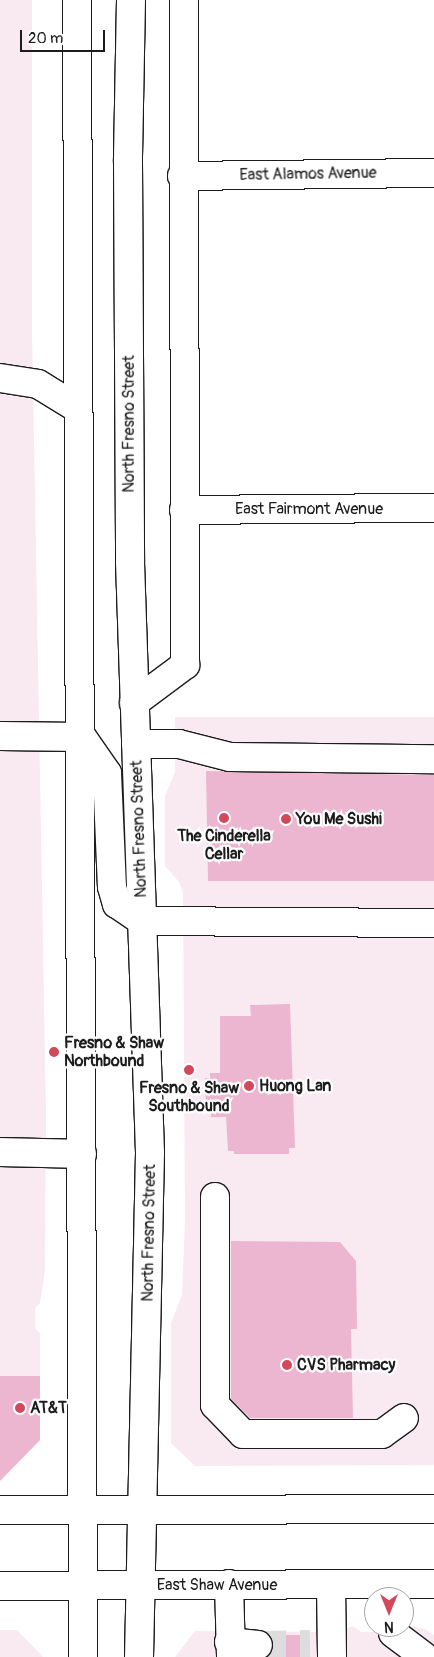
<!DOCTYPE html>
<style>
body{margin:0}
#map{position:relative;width:434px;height:1657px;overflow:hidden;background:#fff;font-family:Pangolin,sans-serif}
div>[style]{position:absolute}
.built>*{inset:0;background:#f9e9f1}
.building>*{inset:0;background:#ecb6d0}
.minor-tunnel>*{height:28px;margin-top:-14px;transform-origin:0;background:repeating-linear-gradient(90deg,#ddd 0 28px,transparent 0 42px)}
.roads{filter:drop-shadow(1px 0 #1c1c1c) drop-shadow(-1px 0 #1c1c1c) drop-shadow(0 1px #1c1c1c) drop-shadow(0 -1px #1c1c1c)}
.minor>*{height:28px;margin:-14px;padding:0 14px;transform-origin:14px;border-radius:14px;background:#fff}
.major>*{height:28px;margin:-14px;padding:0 14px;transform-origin:14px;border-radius:14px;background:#fff}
.dots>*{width:14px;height:14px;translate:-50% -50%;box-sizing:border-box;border:2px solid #fff;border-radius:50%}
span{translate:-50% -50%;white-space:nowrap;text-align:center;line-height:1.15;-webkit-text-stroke:4.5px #fff;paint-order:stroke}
.street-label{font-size:16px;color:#1c1c1c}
.poi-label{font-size:16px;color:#1c1c1c;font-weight:700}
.left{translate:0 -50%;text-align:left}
.north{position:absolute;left:364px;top:1587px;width:50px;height:50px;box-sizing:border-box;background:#fff;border:1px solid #a4a4a4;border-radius:50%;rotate:180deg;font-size:14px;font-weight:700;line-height:20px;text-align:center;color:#1c1c1c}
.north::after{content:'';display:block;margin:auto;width:18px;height:22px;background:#d1495b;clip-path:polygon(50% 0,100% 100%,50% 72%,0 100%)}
.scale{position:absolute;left:20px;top:30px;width:85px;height:22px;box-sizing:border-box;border:2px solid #1c1c1c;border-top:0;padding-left:6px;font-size:15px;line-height:18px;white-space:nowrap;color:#1c1c1c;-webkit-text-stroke:4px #fff;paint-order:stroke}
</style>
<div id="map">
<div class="built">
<i style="clip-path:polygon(0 0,32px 0,32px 331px,46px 1112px,45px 1270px,40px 1303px,35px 1308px,35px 1328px,40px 1333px,40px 1381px,35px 1386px,35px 1430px,40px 1440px,14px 1467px,0 1467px)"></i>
<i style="clip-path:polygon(175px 717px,434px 717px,434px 1465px,195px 1466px,171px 1443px,171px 1323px,182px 1295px,185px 1220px,183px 893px,179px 882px,165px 866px,165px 796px,175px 772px)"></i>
<i style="clip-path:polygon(353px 1626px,361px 1632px,405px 1632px,409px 1626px,425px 1629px,434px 1635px,434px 1657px,175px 1657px,195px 1631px,339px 1632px)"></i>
<i style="clip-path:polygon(0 1630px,17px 1630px,43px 1657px,0 1657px)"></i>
</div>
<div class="building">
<i style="clip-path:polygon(206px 771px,434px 775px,434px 881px,208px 881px)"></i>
<i style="clip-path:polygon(290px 1004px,295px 1148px,289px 1148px,289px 1154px,234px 1154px,234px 1151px,228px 1151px,226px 1117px,211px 1117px,211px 1111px,206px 1111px,205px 1078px,210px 1078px,210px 1073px,220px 1073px,220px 1016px,251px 1016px,250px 1005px)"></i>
<i style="clip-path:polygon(231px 1241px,340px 1242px,356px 1261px,357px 1329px,351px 1329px,353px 1418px,250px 1418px,231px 1399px)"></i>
<i style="clip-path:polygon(0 1376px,40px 1376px,40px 1440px,0 1481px)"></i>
<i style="clip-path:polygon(269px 1635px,309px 1635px,309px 1657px,267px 1657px,274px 1646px)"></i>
</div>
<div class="minor-tunnel">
<i style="left:258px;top:1645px;width:52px;rotate:-1.1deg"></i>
</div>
<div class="roads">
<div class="minor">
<i style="left:182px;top:176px;width:252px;rotate:-0.7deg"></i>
<i style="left:0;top:378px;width:38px;rotate:9deg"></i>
<i style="left:38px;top:384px;width:46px;rotate:31.6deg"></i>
<i style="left:184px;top:510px;width:250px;rotate:-0.5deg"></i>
<i style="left:134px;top:703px;width:64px;rotate:-36.7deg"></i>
<i style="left:185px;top:665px;width:665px;rotate:-90.09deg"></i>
<i style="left:0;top:736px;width:82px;rotate:0.7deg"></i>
<i style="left:136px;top:744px;width:43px"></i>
<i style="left:179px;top:744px;width:53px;rotate:14.3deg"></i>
<i style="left:230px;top:757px;width:204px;rotate:0.6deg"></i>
<i style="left:142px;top:921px;width:292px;rotate:0.4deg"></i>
<i style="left:0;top:1152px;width:82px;rotate:1.4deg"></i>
<i style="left:215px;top:1197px;width:208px;rotate:90deg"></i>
<i style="left:215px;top:1405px;width:40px;rotate:46deg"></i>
<i style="left:243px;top:1434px;width:139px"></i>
<i style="left:382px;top:1434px;width:27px;rotate:-36deg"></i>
<i style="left:229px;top:1584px;width:73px;rotate:88.4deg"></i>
<i style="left:331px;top:1584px;width:73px;rotate:89.2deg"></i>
<i style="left:393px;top:1633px;width:40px;rotate:37deg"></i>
<i style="left:229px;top:1642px;width:29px;rotate:6deg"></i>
</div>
<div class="major">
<i style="left:77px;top:0;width:1657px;rotate:89.79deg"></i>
<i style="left:131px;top:0;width:162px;rotate:91.1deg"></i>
<i style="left:128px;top:162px;width:400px;rotate:89.7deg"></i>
<i style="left:130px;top:562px;width:591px;rotate:88.06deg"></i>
<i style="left:150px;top:1153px;width:504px;rotate:91.25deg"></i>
<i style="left:82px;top:737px;width:44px;rotate:55.2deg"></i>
<i style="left:107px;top:773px;width:114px;rotate:87.5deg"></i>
<i style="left:112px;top:887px;width:18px;rotate:74deg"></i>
<i style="left:117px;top:904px;width:30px;rotate:34deg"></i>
<i style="left:0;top:1510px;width:434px;rotate:-0.1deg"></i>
<i style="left:0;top:1586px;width:434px;rotate:-0.3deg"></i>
</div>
</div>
<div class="dots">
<i style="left:224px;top:818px;background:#d1495b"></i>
<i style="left:286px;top:819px;background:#d1495b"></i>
<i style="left:54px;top:1052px;background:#d1495b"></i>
<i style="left:189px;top:1070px;background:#d1495b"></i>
<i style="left:249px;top:1086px;background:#d1495b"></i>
<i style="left:287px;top:1365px;background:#d1495b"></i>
<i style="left:20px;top:1408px;background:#d1495b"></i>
</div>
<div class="street-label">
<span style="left:308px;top:174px;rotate:-1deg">East Alamos Avenue</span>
<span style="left:129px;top:424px;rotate:-90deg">North Fresno Street</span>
<span style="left:309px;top:509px">East Fairmont Avenue</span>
<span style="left:139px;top:829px;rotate:-92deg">North Fresno Street</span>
<span style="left:149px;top:1233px;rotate:-89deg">North Fresno Street</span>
<span style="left:217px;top:1585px">East Shaw Avenue</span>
</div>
<div class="poi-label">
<span class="left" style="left:296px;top:819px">You Me Sushi</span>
<span style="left:224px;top:845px">The Cinderella<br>Cellar</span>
<span class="left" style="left:64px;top:1052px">Fresno &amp; Shaw<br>Northbound</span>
<span class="left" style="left:259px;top:1086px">Huong Lan</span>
<span style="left:189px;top:1097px">Fresno &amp; Shaw<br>Southbound</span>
<span class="left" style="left:297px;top:1365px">CVS Pharmacy</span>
<span class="left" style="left:30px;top:1408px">AT&amp;T</span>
</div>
<div class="north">N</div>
<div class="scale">20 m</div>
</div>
